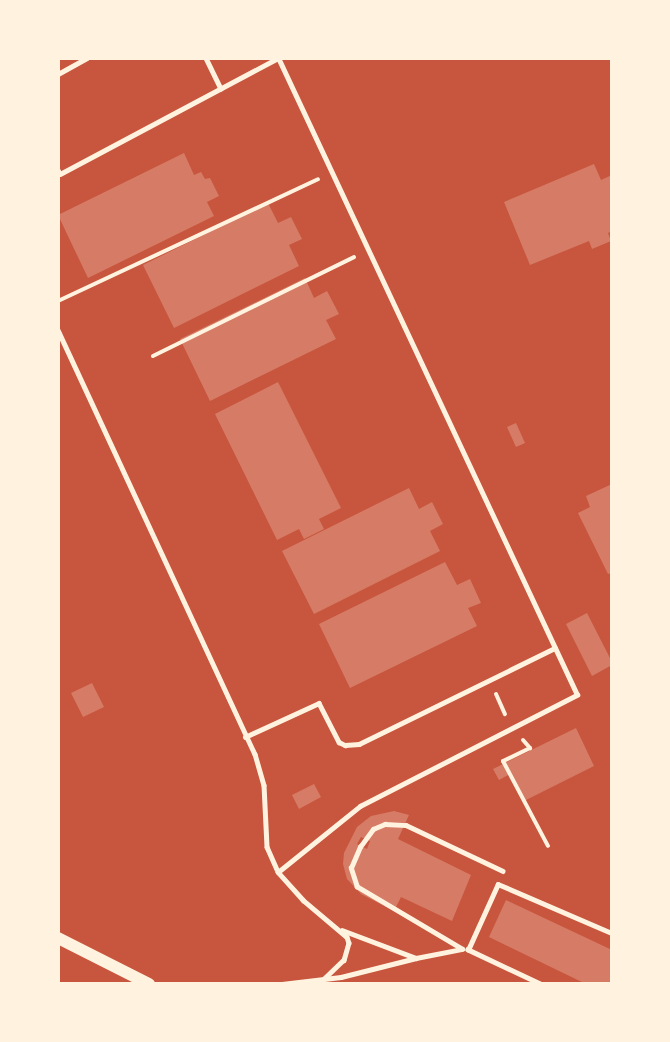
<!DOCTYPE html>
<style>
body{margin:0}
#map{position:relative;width:670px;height:1042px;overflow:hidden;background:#c8553d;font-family:Overpass,sans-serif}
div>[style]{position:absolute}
.building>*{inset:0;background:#d67c66}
.path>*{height:4px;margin:-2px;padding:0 2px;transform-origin:2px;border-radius:2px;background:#fff3e0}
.service>*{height:4.5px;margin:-2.25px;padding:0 2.25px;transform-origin:2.25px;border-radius:2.25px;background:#fff3e0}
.secondary>*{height:12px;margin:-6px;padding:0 6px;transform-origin:6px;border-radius:6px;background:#fff3e0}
span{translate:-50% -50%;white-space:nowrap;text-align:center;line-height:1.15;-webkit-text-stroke:6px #fff3e0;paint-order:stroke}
.frame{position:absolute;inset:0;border:60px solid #fff3e0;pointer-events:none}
</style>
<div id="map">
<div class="building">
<i style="clip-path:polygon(184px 153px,194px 175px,201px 172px,205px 179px,210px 178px,219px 196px,207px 202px,214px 216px,88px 278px,58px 215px)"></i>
<i style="clip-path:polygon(594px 164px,601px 180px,612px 175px,612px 231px,608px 233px,611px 241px,592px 249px,589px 241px,530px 265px,504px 202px)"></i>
<i style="clip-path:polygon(268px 203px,278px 223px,291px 217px,302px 239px,289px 245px,299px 266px,174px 328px,143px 265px)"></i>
<i style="clip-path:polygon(305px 278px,314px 298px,327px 291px,339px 314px,326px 320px,336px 339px,210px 401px,180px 339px)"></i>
<i style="clip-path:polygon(278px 382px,341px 508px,319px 519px,324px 529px,304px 539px,299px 529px,277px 540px,215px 414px)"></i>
<i style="clip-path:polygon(516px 423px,525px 443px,516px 447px,507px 427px)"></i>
<i style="clip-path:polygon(612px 484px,612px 573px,608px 574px,578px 513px,590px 507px,586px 496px)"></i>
<i style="clip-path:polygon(409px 488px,419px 509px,432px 502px,443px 524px,430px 531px,440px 551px,314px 614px,282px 551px)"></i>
<i style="clip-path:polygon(445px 562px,457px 585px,470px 579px,481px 603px,468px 608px,477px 626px,350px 688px,319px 624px)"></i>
<i style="clip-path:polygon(587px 613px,612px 662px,612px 665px,592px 676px,566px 624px)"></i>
<i style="clip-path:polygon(92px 683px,104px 707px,83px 717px,71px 693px)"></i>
<i style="clip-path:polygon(576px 728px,594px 766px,524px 801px,510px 774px,499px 780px,493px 769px)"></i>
<i style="clip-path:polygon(314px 784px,321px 797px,299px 809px,292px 795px)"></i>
<i style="clip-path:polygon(evenodd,394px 811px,409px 815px,398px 839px,471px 875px,452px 921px,401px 897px,394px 911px,361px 894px,347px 879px,343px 864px,344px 853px,357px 827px,371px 816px,394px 811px,361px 837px,370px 841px,367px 849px,357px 844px,361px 837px)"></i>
<i style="clip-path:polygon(506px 900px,612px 950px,612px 984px,586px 984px,489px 937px)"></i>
</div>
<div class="path">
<i style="left:58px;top:301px;width:287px;rotate:-25.1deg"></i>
<i style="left:153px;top:356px;width:224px;rotate:-26.2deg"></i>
<i style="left:496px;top:694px;width:22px;rotate:66deg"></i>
<i style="left:523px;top:740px;width:11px;rotate:49deg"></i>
<i style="left:530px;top:748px;width:30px;rotate:154deg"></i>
<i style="left:503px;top:761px;width:96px;rotate:62.1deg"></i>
</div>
<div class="service">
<i style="left:206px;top:58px;width:34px;rotate:64deg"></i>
<i style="left:58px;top:74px;width:33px;rotate:-29deg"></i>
<i style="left:58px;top:170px;width:4px;rotate:63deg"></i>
<i style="left:60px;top:174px;width:247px;rotate:-28deg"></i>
<i style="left:58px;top:330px;width:468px;rotate:65.1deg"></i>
<i style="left:255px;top:754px;width:32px;rotate:74deg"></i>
<i style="left:264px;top:785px;width:62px;rotate:87.2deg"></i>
<i style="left:267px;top:847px;width:27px;rotate:66deg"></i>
<i style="left:278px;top:872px;width:38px;rotate:48deg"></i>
<i style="left:303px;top:900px;width:57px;rotate:40.1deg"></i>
<i style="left:347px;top:937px;width:6px;rotate:72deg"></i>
<i style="left:349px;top:943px;width:18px;rotate:106deg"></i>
<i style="left:344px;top:960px;width:29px;rotate:136deg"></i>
<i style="left:245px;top:737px;width:81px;rotate:-24.7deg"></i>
<i style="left:319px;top:703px;width:44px;rotate:62.9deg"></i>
<i style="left:339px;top:742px;width:7px;rotate:27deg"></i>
<i style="left:345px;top:745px;width:14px;rotate:-4deg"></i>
<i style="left:359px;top:744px;width:218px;rotate:-26.1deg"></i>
<i style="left:278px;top:872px;width:105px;rotate:-38.8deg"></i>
<i style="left:360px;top:806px;width:244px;rotate:-27.1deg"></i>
<i style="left:577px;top:695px;width:704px;rotate:-115.14deg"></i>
<i style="left:342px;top:930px;width:79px;rotate:20.7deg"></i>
<i style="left:416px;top:958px;width:47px;rotate:-11.1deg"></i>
<i style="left:462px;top:949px;width:122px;rotate:-149.4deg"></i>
<i style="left:357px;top:887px;width:20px;rotate:-108deg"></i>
<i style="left:351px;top:868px;width:23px;rotate:-67deg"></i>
<i style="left:360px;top:847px;width:22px;rotate:-54deg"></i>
<i style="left:373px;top:829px;width:13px;rotate:-23deg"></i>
<i style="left:385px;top:824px;width:21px;rotate:3deg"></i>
<i style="left:406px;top:825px;width:107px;rotate:25.4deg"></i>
<i style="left:282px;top:984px;width:59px;rotate:-6.8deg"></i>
<i style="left:341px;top:977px;width:77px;rotate:-14.2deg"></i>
<i style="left:540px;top:984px;width:80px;rotate:-154.7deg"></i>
<i style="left:468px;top:950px;width:72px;rotate:-65.6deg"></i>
<i style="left:498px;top:884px;width:124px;rotate:23.3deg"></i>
</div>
<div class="secondary">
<i style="left:58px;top:938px;width:102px;rotate:26.8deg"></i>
</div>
<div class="frame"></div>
</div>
